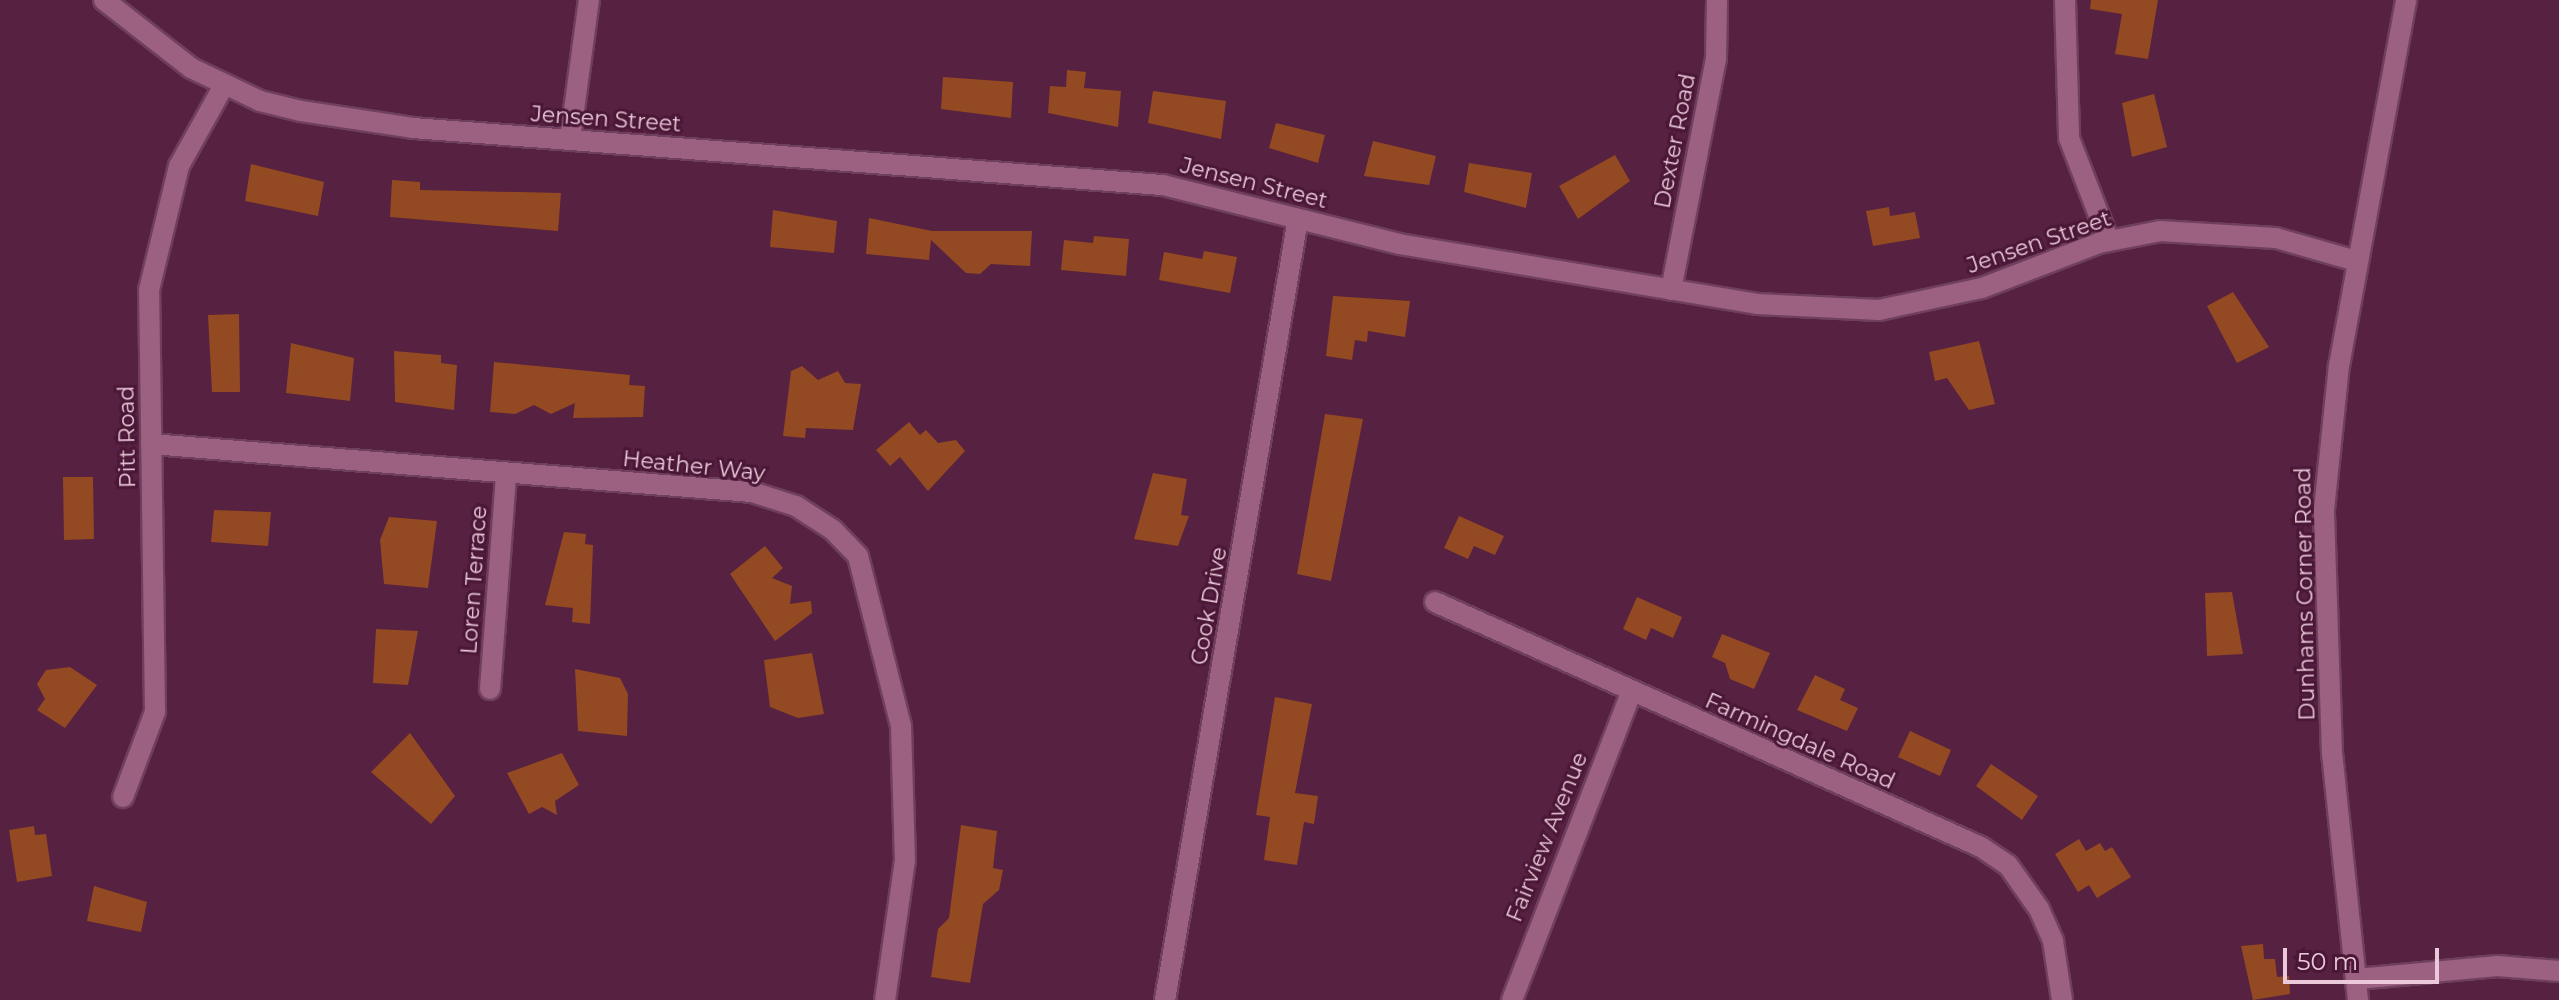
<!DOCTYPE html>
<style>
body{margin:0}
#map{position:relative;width:2559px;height:1000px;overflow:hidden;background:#572141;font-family:Montserrat,sans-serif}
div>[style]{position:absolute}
.building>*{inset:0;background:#934921}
.roads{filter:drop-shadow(2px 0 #6f405d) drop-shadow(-2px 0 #6f405d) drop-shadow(0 2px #6f405d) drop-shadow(0 -2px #6f405d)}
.minor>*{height:20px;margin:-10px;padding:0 10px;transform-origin:10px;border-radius:10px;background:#9c6081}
span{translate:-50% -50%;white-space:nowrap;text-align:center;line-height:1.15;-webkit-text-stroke:6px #4b1736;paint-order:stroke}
.street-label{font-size:22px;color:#ebc9da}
.scale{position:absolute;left:2283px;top:948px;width:156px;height:36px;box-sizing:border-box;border:4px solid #ebc9da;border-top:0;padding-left:10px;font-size:24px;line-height:28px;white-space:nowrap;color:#ebc9da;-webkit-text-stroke:6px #4b1736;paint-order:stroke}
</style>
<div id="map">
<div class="building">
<i style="clip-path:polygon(2091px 0,2158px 0,2148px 59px,2115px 54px,2122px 14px,2090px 9px)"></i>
<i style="clip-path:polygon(1067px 70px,1086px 72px,1084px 88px,1121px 91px,1118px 127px,1048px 113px,1050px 86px,1066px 87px)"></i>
<i style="clip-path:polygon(943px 77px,1013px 82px,1011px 118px,941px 109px)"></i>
<i style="clip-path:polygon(1153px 91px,1226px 101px,1221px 139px,1148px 123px)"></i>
<i style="clip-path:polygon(2154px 94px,2167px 147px,2132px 157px,2122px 103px)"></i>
<i style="clip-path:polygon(1276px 123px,1325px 135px,1318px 163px,1269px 148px)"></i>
<i style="clip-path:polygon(1373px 141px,1436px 156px,1429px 185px,1364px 176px)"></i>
<i style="clip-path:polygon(1615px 155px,1630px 181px,1578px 219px,1559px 186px)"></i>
<i style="clip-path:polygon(1469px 163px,1532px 173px,1526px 208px,1464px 192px)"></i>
<i style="clip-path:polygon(251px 164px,324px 182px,318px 216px,245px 201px)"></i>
<i style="clip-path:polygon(392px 180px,420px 182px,420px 190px,561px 193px,558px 231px,390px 217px)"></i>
<i style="clip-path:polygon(1889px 207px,1890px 216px,1915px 212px,1920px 238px,1873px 246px,1866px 211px)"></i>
<i style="clip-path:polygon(773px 210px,837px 221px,834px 253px,770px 247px)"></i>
<i style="clip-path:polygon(869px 218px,932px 231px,1032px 231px,1030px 266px,991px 264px,980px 274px,966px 273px,931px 240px,929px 260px,866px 254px)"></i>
<i style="clip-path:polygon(1094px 236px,1129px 239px,1126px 276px,1061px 270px,1064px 240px,1093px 243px)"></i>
<i style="clip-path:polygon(1204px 251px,1237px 257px,1230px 293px,1159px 280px,1164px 252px,1202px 259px)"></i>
<i style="clip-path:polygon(2233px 292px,2269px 347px,2237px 363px,2207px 306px)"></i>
<i style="clip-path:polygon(1333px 296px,1410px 301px,1405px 337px,1368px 331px,1367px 342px,1355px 340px,1352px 360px,1326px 356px)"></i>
<i style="clip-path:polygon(239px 314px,240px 392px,212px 392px,208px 315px)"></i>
<i style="clip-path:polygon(1979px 341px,1995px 404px,1969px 410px,1947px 378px,1935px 381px,1929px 352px)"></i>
<i style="clip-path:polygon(291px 343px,354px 358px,350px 401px,286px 393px)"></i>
<i style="clip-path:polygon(394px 351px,441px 355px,441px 363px,457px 365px,454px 410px,395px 402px)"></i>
<i style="clip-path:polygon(494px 362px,630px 375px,629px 385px,645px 386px,643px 417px,573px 418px,575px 403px,551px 414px,534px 405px,515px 414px,490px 412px)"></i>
<i style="clip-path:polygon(802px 366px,818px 380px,838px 371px,845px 383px,861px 384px,853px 430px,806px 428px,805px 438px,783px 436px,791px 371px)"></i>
<i style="clip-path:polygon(1325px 414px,1363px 419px,1331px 581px,1297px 574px)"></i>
<i style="clip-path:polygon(909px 422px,920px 435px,926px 430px,938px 443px,956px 440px,965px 451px,928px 491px,900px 457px,890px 466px,876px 450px)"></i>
<i style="clip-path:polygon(1153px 473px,1187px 479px,1181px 515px,1189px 516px,1178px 546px,1134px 539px)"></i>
<i style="clip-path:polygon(63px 477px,93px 477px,94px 539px,64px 540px)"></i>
<i style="clip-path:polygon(214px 510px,271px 512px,268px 546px,211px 542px)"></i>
<i style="clip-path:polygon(1459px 516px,1504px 536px,1495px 555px,1474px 546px,1468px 559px,1444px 548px)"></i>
<i style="clip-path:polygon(389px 517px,437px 521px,428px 588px,384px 584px,380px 540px)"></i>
<i style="clip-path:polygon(564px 532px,586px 534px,585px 544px,593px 545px,590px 624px,572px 622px,573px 608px,545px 605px)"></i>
<i style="clip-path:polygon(765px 546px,783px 568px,772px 578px,792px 586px,790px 604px,811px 601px,812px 613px,775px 641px,730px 574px)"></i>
<i style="clip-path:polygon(2232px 592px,2243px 654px,2207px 656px,2205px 593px)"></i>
<i style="clip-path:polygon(1637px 597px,1682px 617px,1673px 638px,1651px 628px,1646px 640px,1623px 629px)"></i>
<i style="clip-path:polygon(376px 629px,418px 631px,408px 685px,373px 683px)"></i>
<i style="clip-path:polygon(1722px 634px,1770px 653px,1754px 689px,1730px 679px,1725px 663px,1712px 657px)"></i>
<i style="clip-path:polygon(812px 653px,824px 714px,798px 718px,770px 707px,764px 660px)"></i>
<i style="clip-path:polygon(70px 667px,97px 685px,65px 728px,37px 710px,45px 699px,37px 684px,46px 670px)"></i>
<i style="clip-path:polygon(575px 669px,620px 678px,628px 694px,627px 736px,578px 731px)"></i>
<i style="clip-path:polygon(1815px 675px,1845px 689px,1840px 700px,1858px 708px,1847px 731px,1797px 710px)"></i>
<i style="clip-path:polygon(1275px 697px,1312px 704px,1295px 793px,1318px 796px,1314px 824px,1304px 822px,1297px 865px,1264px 860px,1270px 817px,1256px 815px)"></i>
<i style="clip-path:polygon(1910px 731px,1951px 750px,1940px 776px,1898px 757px)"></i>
<i style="clip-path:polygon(410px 733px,455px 796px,431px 824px,371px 772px)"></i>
<i style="clip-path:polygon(562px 753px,579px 785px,555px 801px,557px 815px,542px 807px,529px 814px,507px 773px)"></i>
<i style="clip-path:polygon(1991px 764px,2038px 796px,2022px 820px,1976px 786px)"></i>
<i style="clip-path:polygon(961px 825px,997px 831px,993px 868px,1003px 870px,999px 890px,983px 904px,970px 983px,931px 977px,938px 929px,949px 918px)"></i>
<i style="clip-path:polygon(34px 826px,35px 835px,46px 834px,52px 876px,17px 882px,9px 830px)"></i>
<i style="clip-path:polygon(2079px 839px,2086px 851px,2100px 843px,2105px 851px,2112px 847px,2131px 877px,2097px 898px,2089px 885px,2078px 892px,2055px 854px)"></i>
<i style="clip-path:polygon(94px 886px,147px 902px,141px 932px,87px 921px)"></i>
<i style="clip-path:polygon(2263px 944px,2264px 959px,2275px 959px,2277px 977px,2289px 976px,2290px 994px,2253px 1000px,2241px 946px)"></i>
</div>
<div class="roads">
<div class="minor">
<i style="left:104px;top:0;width:110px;rotate:38deg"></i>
<i style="left:191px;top:68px;width:76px;rotate:25.6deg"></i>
<i style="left:260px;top:101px;width:42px;rotate:13.7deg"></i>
<i style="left:301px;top:111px;width:113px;rotate:8.6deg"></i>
<i style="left:413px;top:128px;width:752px;rotate:4.35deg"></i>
<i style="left:1163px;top:185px;width:243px;rotate:14deg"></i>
<i style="left:1399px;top:244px;width:363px;rotate:9.5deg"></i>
<i style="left:1757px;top:304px;width:122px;rotate:2.8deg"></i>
<i style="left:1879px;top:310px;width:105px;rotate:-12.1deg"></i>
<i style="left:1982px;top:288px;width:125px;rotate:-21deg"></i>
<i style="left:2099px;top:243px;width:62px;rotate:-11.1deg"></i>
<i style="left:2160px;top:231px;width:116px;rotate:3.5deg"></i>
<i style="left:2276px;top:238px;width:83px;rotate:16deg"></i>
<i style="left:2065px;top:0;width:138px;rotate:88.3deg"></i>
<i style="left:2069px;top:138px;width:110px;rotate:68.8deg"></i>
<i style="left:570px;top:140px;width:141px;rotate:-82.3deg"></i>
<i style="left:1671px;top:290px;width:235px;rotate:-79deg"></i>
<i style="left:1716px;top:59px;width:59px;rotate:-89deg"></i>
<i style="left:151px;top:444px;width:603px;rotate:4.57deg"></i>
<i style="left:752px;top:492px;width:46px;rotate:17.7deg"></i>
<i style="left:796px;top:506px;width:44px;rotate:33deg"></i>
<i style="left:833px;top:530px;width:36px;rotate:46deg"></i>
<i style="left:858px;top:556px;width:175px;rotate:75.8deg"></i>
<i style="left:901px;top:726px;width:134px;rotate:88.3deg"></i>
<i style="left:905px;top:860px;width:141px;rotate:98.1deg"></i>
<i style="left:1435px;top:602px;width:598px;rotate:24.17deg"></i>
<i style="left:1981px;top:847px;width:32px;rotate:34deg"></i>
<i style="left:2008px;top:865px;width:54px;rotate:54.8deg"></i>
<i style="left:2039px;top:909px;width:35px;rotate:66deg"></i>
<i style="left:2053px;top:941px;width:60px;rotate:81.3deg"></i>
<i style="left:490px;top:689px;width:216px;rotate:-85.7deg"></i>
<i style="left:123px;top:797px;width:91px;rotate:-69.4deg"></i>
<i style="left:155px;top:712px;width:422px;rotate:-90.8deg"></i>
<i style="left:149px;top:290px;width:128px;rotate:-76.4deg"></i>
<i style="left:179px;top:166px;width:93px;rotate:-60.9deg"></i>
<i style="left:2357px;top:979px;width:141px;rotate:-5.3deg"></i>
<i style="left:2497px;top:966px;width:62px;rotate:4.6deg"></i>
<i style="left:1165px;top:1000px;width:792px;rotate:-80.34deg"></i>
<i style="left:1512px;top:1000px;width:329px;rotate:-68.8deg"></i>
<i style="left:2358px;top:1000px;width:247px;rotate:-96deg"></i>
<i style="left:2332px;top:754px;width:244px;rotate:-91.9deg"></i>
<i style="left:2324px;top:510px;width:145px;rotate:-84.1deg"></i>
<i style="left:2339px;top:366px;width:372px;rotate:-79.6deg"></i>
</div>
</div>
<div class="street-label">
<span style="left:606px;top:119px;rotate:4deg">Jensen Street</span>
<span style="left:1675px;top:141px;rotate:-79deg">Dexter Road</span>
<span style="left:1254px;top:183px;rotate:14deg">Jensen Street</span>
<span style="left:2039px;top:242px;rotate:-19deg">Jensen Street</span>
<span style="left:127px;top:437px;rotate:-91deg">Pitt Road</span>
<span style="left:694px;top:466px;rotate:6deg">Heather Way</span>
<span style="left:474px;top:580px;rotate:-86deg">Loren Terrace</span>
<span style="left:2305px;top:594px;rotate:-91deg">Dunhams Corner Road</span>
<span style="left:1209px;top:606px;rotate:-80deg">Cook Drive</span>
<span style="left:1800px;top:741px;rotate:24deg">Farmingdale Road</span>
<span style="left:1547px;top:837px;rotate:-68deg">Fairview Avenue</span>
</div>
<div class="scale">50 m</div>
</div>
